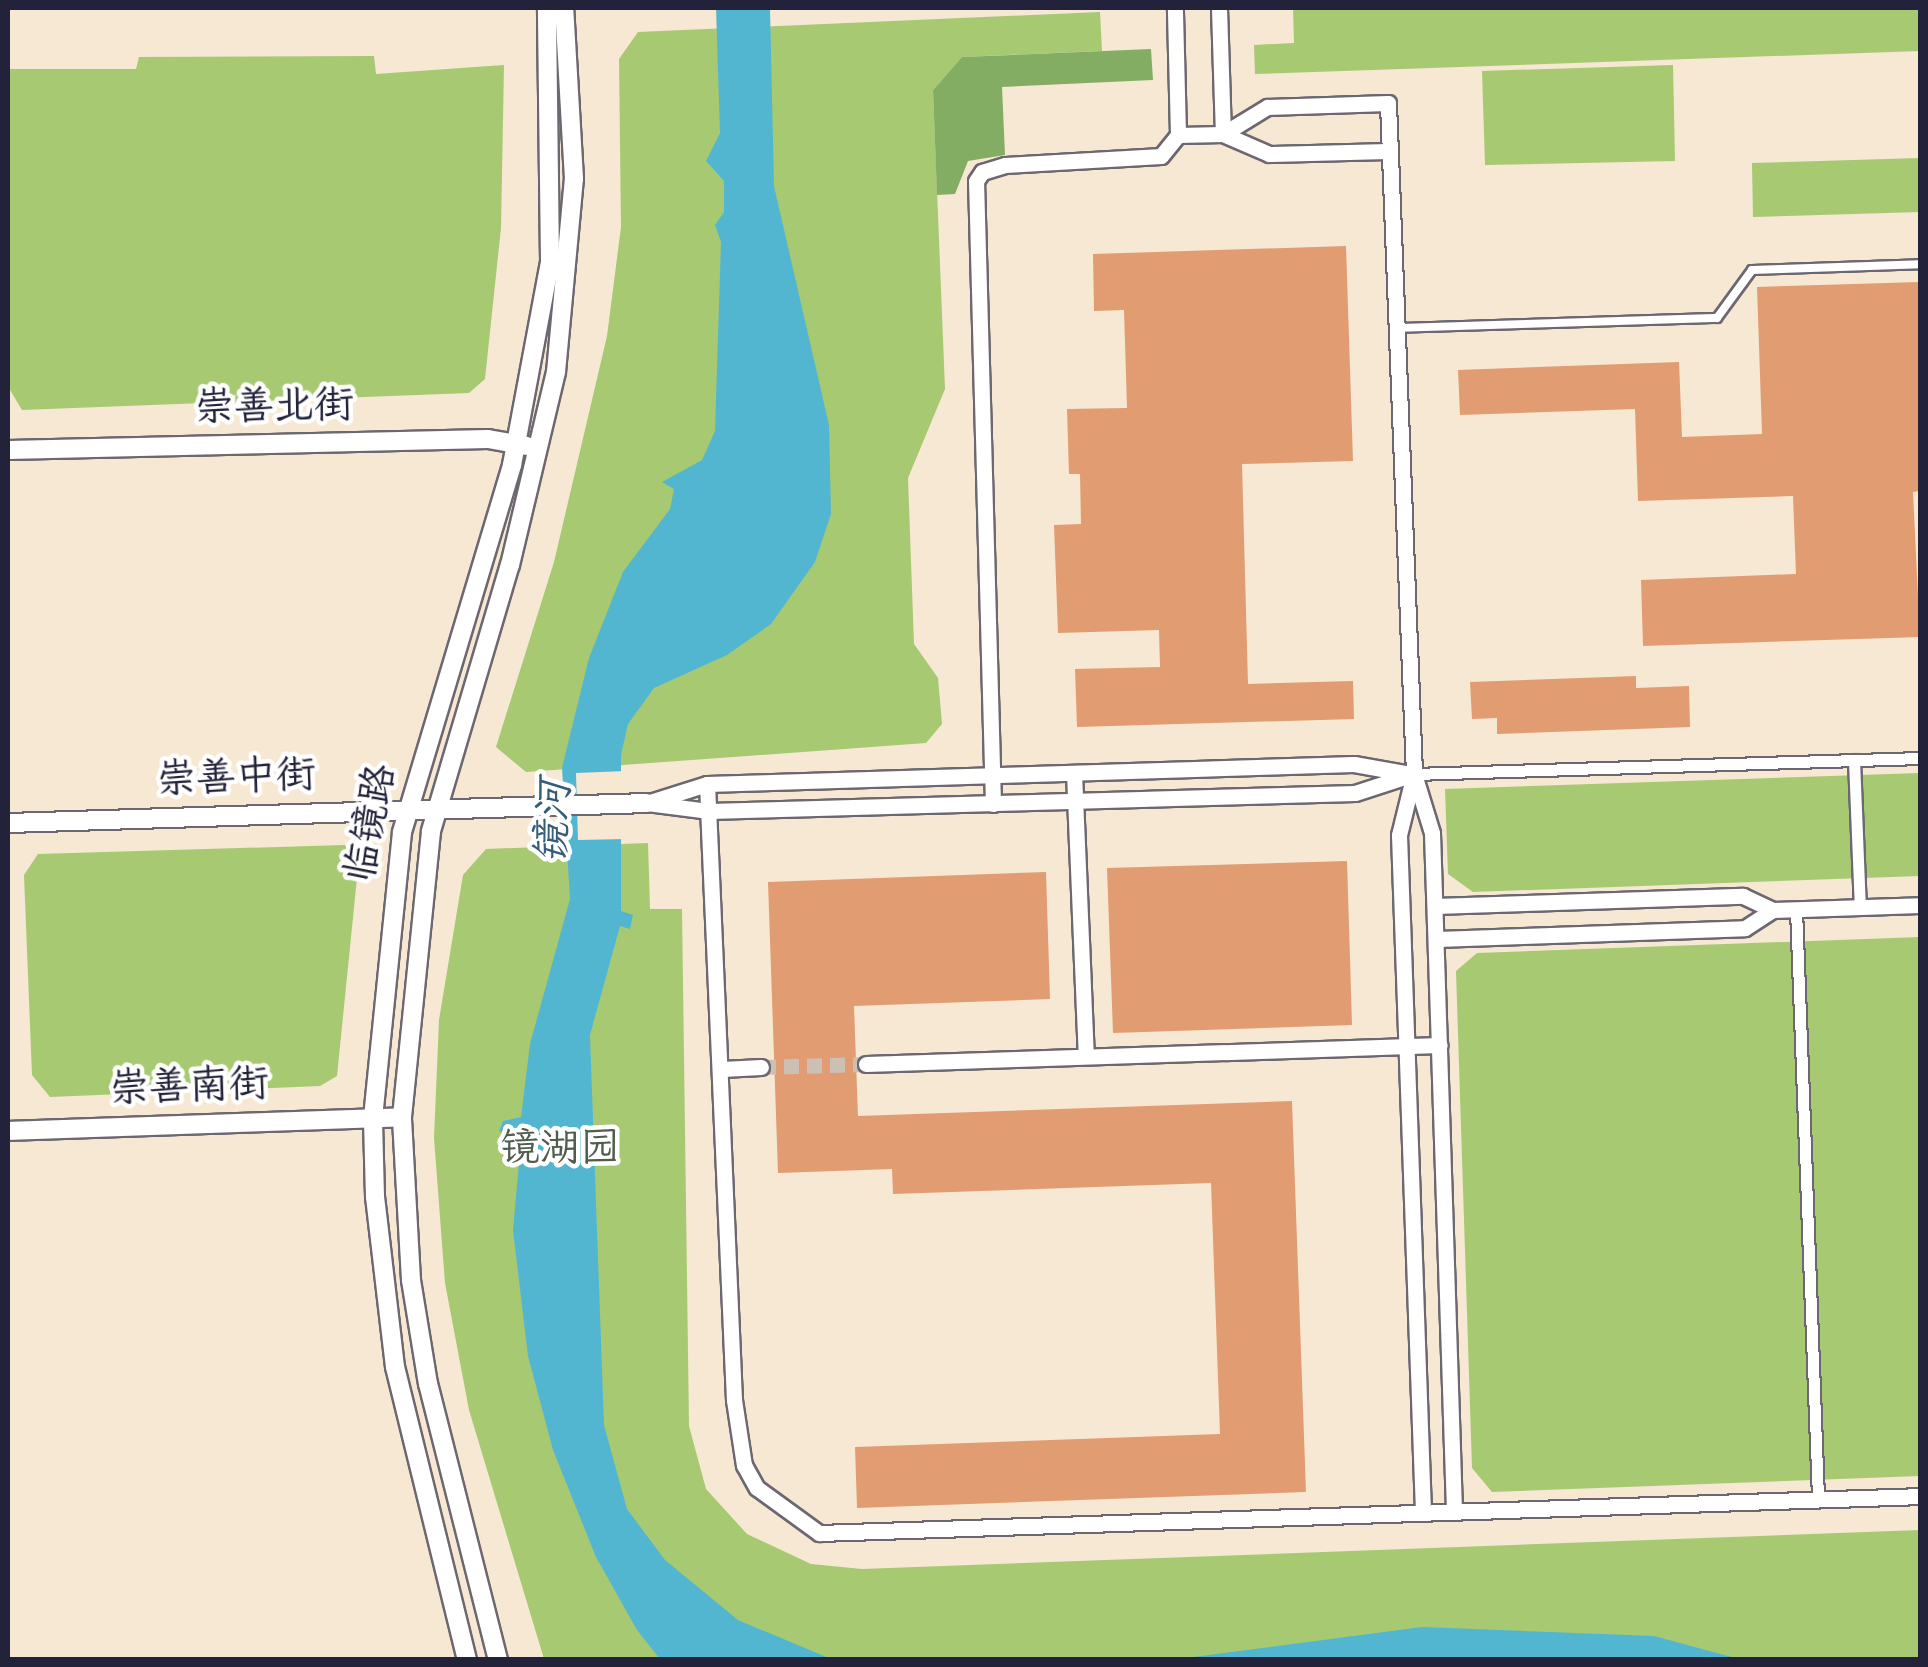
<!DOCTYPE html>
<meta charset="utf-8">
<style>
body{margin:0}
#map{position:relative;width:1928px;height:1667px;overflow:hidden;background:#f6e8d3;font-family:"Indie Flower","LXGW WenKai TC",sans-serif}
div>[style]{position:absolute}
.green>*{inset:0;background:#a6c972}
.forest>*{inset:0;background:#84ad64}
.water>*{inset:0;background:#53b6d1}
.pier>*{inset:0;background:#f6e8d3}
.building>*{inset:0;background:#e19c71}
.minor-tunnel>*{height:15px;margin-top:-7.5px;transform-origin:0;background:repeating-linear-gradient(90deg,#ccc0b5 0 15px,transparent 0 23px)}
.roads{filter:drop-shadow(2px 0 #6c6770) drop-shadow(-2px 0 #6c6770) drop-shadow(0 2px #6c6770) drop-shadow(0 -2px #6c6770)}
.service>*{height:8px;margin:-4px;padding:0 4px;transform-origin:4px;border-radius:4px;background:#fff}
.pedestrian>*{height:11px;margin:-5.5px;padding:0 5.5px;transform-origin:5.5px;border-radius:5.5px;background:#fff}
.minor>*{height:15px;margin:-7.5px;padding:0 7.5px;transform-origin:7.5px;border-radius:7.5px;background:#fff}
.tertiary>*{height:18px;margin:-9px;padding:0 9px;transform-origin:9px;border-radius:9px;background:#fff}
span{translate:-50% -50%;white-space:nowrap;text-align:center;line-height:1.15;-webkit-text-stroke:9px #fff;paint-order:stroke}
.street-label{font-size:40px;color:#22223b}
.park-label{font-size:40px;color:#505c4e}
.water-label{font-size:42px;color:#365d77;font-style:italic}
.frame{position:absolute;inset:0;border:10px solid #22223b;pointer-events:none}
</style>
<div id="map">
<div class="green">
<i style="clip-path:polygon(1293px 8px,1920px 8px,1920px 51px,1255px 74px,1254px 45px,1294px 43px)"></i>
<i style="clip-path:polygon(1100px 12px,1102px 51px,962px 57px,933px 90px,945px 389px,908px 478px,914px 644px,938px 678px,942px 724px,926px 743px,526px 772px,496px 747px,554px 562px,607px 336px,621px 227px,619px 59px,638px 32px)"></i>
<i style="clip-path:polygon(374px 56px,376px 74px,504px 65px,501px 228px,485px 379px,469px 393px,22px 410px,10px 390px,8px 69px,136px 69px,139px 57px)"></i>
<i style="clip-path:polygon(1673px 65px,1675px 161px,1485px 165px,1482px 71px)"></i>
<i style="clip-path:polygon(1920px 158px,1920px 212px,1753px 217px,1752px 163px)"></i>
<i style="clip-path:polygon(1920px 773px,1920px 876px,1473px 892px,1448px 874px,1445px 789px)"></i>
<i style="clip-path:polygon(648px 843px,650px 909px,682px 909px,689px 1426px,706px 1489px,747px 1534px,811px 1564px,862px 1569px,1920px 1530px,1920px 1659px,544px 1659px,469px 1410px,445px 1283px,434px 1138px,439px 1020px,463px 875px,486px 849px)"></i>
<i style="clip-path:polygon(345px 845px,358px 868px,337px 1076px,320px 1086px,50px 1097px,32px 1075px,24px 875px,38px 854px)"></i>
<i style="clip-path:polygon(1920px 937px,1920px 1476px,1492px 1492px,1472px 1468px,1456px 971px,1477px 953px)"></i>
</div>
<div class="forest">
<i style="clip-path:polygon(1151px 49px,1153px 80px,1002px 87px,1005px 155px,968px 161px,955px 194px,937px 195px,933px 90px,962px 57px)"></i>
</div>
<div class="water">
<i style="clip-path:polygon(716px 8px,770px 8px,774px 186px,829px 425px,831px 514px,815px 562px,771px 624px,727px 655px,654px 688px,628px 724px,621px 755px,621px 911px,633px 915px,630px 929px,620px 926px,590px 1035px,604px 1425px,627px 1509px,665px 1560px,738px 1620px,831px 1659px,660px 1659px,637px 1630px,596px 1557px,553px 1450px,528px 1356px,513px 1230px,521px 1141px,499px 1131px,503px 1121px,521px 1117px,530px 1044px,570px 899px,562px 768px,589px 658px,623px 572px,670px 509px,674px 489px,662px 482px,702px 460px,715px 431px,721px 242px,715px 225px,724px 212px,724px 181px,706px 161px,720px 133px)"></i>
<i style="clip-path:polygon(1422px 1627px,1654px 1636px,1739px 1659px,1178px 1659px)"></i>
</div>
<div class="pier">
<i style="clip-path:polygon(626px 771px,626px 839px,578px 840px,576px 773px)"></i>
</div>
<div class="building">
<i style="clip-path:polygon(1346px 246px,1353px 461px,1242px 464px,1248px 684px,1353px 681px,1354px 719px,1077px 727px,1075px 669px,1160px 667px,1159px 630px,1058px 633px,1054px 525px,1081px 524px,1080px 474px,1069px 474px,1067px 409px,1127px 408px,1124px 310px,1094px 311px,1093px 254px)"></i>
<i style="clip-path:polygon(1920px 282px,1920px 491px,1913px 492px,1920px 637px,1643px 646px,1641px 580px,1796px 574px,1793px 496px,1638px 501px,1635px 409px,1460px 415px,1458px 370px,1679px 362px,1682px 437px,1762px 434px,1757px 287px)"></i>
<i style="clip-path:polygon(1636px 676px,1636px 688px,1689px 686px,1690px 727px,1497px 734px,1497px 718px,1472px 719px,1470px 682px)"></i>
<i style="clip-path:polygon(1347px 861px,1352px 1025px,1113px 1033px,1107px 868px)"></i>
<i style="clip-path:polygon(1046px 872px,1050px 999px,854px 1006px,858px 1116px,1292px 1101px,1306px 1492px,857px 1508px,855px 1447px,1220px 1434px,1211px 1183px,893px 1194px,892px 1169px,778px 1173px,768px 882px)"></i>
</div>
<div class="minor-tunnel">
<i style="left:761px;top:1067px;width:105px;rotate:-1.6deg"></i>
</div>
<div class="roads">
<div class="service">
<i style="left:1397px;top:328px;width:320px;rotate:-1.8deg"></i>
<i style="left:1717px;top:318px;width:59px;rotate:-53.9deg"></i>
<i style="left:1752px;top:270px;width:168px;rotate:-2deg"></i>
</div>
<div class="pedestrian">
<i style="left:1854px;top:760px;width:147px;rotate:87.7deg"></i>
<i style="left:1414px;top:774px;width:506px;rotate:-1.81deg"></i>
<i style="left:1796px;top:909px;width:590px;rotate:87.86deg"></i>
</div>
<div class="minor">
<i style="left:1219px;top:8px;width:126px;rotate:88.2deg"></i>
<i style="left:1223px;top:134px;width:52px;rotate:-31.5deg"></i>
<i style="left:1267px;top:107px;width:121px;rotate:-1.9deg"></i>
<i style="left:1388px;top:103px;width:672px;rotate:87.78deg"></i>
<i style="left:1414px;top:774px;width:62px;rotate:73deg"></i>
<i style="left:1432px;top:833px;width:679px;rotate:88.14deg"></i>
<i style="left:1178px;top:135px;width:45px;rotate:-1.3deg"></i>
<i style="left:1223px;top:134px;width:50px;rotate:23.5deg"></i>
<i style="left:1269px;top:154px;width:121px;rotate:-1.4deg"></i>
<i style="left:1074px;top:773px;width:283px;rotate:87.6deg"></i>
<i style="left:1413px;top:778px;width:59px;rotate:103.8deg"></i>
<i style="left:1399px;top:835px;width:678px;rotate:87.97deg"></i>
<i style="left:707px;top:784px;width:617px;rotate:87.49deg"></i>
<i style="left:734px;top:1400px;width:66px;rotate:81.3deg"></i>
<i style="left:744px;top:1465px;width:26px;rotate:61deg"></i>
<i style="left:757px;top:1488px;width:77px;rotate:36deg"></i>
<i style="left:819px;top:1533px;width:1102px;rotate:-1.92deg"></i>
<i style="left:647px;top:803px;width:63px;rotate:7.4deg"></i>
<i style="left:709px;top:811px;width:646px;rotate:-1.6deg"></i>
<i style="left:1355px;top:793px;width:62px;rotate:-17.9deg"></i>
<i style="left:647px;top:803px;width:63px;rotate:-17.6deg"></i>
<i style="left:707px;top:784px;width:647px;rotate:-1.77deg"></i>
<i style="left:1354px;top:764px;width:57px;rotate:10.1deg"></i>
<i style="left:993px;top:804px;width:623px;rotate:-91.56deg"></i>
<i style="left:976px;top:181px;width:11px;rotate:-56deg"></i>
<i style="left:982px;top:172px;width:24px;rotate:-17deg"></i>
<i style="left:1005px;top:165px;width:156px;rotate:-3.3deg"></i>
<i style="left:1161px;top:156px;width:27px;rotate:-51deg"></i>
<i style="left:1178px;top:135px;width:127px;rotate:-91.4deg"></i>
<i style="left:1435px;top:906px;width:308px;rotate:-1.9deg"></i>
<i style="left:1743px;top:896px;width:33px;rotate:25deg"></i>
<i style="left:1773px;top:910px;width:147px;rotate:-1.9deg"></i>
<i style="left:1437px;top:939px;width:308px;rotate:-2deg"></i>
<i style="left:1745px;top:928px;width:33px;rotate:-33deg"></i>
<i style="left:866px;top:1064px;width:574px;rotate:-1.9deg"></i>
<i style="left:722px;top:1069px;width:39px;rotate:-3deg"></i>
</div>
<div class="tertiary">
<i style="left:8px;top:450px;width:480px;rotate:-1.3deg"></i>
<i style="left:488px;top:439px;width:39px;rotate:10deg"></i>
<i style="left:8px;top:823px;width:639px;rotate:-1.79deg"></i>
<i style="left:8px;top:1131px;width:394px;rotate:-2deg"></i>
<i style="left:467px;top:1660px;width:302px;rotate:-103.8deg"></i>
<i style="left:395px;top:1367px;width:171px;rotate:-96.7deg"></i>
<i style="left:375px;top:1197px;width:79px;rotate:-91.5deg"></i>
<i style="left:373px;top:1118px;width:287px;rotate:-84.2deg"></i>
<i style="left:402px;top:832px;width:383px;rotate:-73.3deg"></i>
<i style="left:512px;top:465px;width:208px;rotate:-79.4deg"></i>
<i style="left:550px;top:261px;width:253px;rotate:-90.7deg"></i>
<i style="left:498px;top:1660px;width:285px;rotate:-104.2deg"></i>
<i style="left:428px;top:1384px;width:105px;rotate:-99.3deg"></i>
<i style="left:411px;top:1280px;width:163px;rotate:-93.2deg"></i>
<i style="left:402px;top:1117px;width:287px;rotate:-84.2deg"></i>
<i style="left:431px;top:831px;width:277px;rotate:-73.5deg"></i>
<i style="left:510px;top:565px;width:198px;rotate:-76.6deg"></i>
<i style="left:556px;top:372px;width:194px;rotate:-84.7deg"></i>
<i style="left:574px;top:179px;width:171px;rotate:-93.3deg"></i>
</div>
</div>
<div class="street-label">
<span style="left:274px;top:409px;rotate:-1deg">崇善北街</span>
<span style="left:236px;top:780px;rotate:-2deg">崇善中街</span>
<span style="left:373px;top:824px;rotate:-79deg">临镜路</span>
<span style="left:189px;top:1089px;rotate:-2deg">崇善南街</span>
</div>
<div class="park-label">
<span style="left:560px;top:1151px">镜湖园</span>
</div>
<div class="water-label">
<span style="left:556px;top:822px;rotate:-87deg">镜河</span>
</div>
<div class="frame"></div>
</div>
